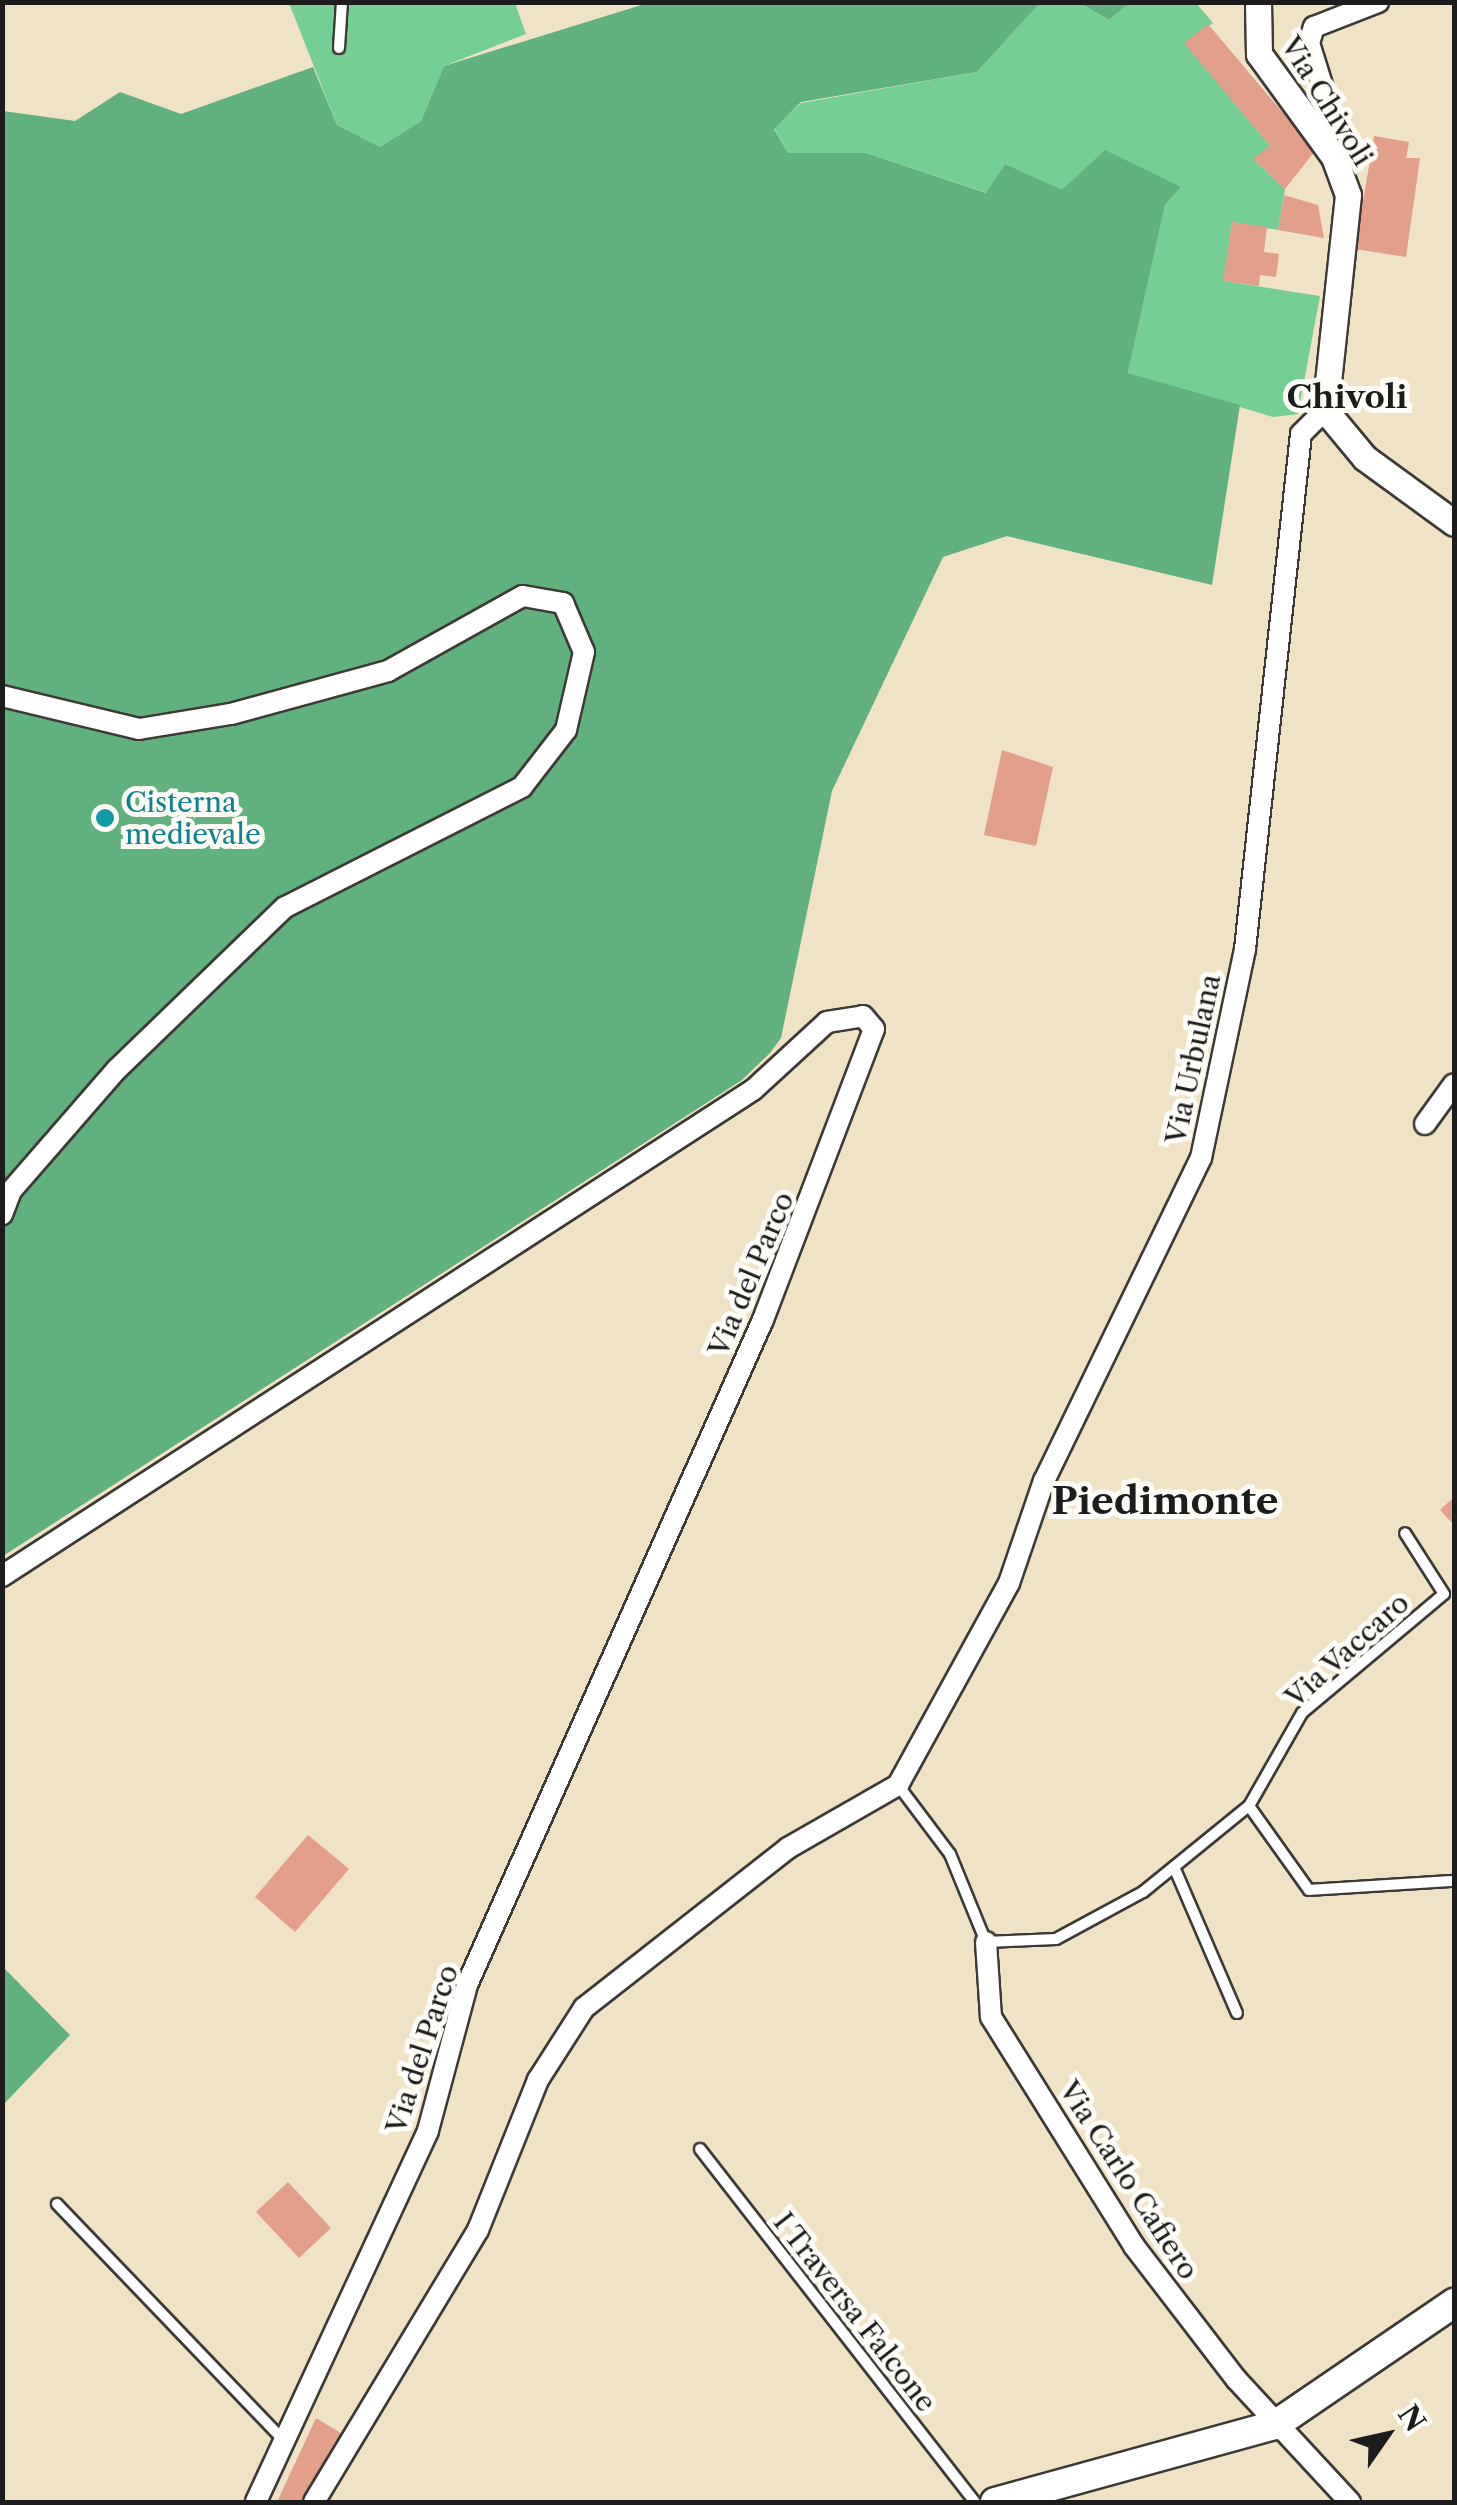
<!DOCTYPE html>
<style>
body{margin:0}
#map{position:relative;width:1457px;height:2505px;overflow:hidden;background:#f0e2c4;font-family:"Libre Caslon Text",serif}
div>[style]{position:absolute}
.green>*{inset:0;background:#75ce94}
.forest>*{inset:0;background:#60b17e}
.building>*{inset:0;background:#e29f89}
.roads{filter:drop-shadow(2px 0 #3c3a35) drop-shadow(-2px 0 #3c3a35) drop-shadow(0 2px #3c3a35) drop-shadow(0 -2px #3c3a35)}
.service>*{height:10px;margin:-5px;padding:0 5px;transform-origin:5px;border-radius:5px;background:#fff}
.minor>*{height:20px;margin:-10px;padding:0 10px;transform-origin:10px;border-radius:10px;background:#fff}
.tertiary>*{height:25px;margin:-12.5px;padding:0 12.5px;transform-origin:12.5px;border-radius:12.5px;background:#fff}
.secondary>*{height:28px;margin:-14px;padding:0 14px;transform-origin:14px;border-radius:14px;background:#fff}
.dots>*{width:28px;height:28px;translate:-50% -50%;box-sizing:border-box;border:5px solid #fdfcf7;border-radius:50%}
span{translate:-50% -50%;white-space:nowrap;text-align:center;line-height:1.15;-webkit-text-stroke:10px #fdfcf7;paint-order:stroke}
.street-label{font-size:28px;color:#1c1c1c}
.culture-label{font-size:28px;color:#0d838f}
.left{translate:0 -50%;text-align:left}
.quarter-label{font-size:32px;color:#1c1c1c;font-weight:700}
.district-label{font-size:38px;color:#1c1c1c;font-weight:700}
.frame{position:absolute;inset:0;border:5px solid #1c1c1c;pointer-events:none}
.north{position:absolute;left:1337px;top:2385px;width:100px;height:100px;-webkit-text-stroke:8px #fdfcf7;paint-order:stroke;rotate:56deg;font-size:28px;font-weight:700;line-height:40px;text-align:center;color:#1c1c1c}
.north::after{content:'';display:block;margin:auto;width:35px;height:45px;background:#1c1c1c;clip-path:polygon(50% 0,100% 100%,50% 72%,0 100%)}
</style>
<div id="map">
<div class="green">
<i style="clip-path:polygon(289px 3px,515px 3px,526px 34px,444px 66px,421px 121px,380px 147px,337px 125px)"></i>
<i style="clip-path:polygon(1040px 3px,1080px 3px,1109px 20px,1129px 3px,1196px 3px,1213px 23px,1185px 43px,1270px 146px,1254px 160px,1285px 189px,1278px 230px,1232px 222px,1224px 281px,1320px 296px,1298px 414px,1273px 417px,1128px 373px,1165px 205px,1181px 187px,1062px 191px,1005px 164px,987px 193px,866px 153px,788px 153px,774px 128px,801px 103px,977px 72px)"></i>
</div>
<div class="forest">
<i style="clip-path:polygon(648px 3px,1040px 3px,977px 72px,801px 102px,774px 129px,788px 153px,866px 153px,986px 193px,1005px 164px,1062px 190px,1105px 150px,1181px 187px,1165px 205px,1128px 373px,1240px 405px,1212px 585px,1007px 536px,943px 557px,832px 791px,781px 1038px,770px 1053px,742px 1080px,3px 1556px,3px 111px,75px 121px,120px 92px,181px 114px,313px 67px,337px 125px,380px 147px,421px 121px,444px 66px)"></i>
<i style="clip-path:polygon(1080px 3px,1129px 3px,1109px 20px)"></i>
<i style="clip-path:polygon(3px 1967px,70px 2035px,3px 2105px,2px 2105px)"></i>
</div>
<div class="building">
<i style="clip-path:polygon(1208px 24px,1315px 151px,1285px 189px,1253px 159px,1270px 146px,1184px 43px)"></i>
<i style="clip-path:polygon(1374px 136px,1409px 142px,1406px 158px,1420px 158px,1406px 257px,1355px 249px)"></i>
<i style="clip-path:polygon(1284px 195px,1318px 205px,1324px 238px,1278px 230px)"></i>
<i style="clip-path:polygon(1232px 222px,1267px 227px,1264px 252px,1279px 254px,1276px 277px,1260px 275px,1259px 286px,1223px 281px)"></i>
<i style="clip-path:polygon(1002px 750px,1053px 767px,1036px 846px,984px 835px)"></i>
<i style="clip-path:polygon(1454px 1497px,1454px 1525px,1440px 1510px)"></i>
<i style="clip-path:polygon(308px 1835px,349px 1869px,295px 1932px,255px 1897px)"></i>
<i style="clip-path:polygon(288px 2182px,331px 2228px,299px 2258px,256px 2212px)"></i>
<i style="clip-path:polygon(316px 2418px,344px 2435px,301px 2502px,277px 2502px)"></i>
</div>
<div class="roads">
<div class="service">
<i style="left:339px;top:48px;width:46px;rotate:-86.3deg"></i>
<i style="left:898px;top:1785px;width:86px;rotate:53deg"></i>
<i style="left:950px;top:1854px;width:95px;rotate:67.8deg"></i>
<i style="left:986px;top:1942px;width:70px;rotate:-2.5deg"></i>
<i style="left:1056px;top:1939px;width:99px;rotate:-28.4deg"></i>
<i style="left:1143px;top:1892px;width:136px;rotate:-39.1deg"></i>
<i style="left:1249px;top:1806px;width:103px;rotate:54.5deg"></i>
<i style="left:1309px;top:1890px;width:145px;rotate:-3.6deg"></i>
<i style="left:1249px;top:1806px;width:107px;rotate:-60.3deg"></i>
<i style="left:1302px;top:1713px;width:185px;rotate:-40deg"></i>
<i style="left:1444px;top:1594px;width:72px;rotate:-122.6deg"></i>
<i style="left:1174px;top:1867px;width:159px;rotate:66.7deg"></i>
<i style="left:700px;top:2149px;width:447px;rotate:52.1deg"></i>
<i style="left:57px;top:2204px;width:328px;rotate:46.2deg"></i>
</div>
<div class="minor">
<i style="left:1316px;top:133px;width:29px;rotate:-63deg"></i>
<i style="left:1329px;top:107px;width:67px;rotate:-107.4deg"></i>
<i style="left:1309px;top:43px;width:17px;rotate:-73deg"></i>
<i style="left:1314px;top:27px;width:69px;rotate:-21.3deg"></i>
<i style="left:2px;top:696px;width:141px;rotate:13.5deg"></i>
<i style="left:139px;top:729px;width:93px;rotate:-9.3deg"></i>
<i style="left:231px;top:714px;width:163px;rotate:-15.3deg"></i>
<i style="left:388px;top:671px;width:154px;rotate:-29.1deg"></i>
<i style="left:523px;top:596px;width:41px;rotate:9.9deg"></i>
<i style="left:563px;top:603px;width:53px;rotate:66.8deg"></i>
<i style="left:584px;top:652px;width:80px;rotate:103deg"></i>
<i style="left:566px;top:730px;width:72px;rotate:127.7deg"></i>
<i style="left:522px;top:787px;width:266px;rotate:153.1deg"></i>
<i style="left:285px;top:907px;width:233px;rotate:136deg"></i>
<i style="left:117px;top:1069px;width:162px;rotate:131deg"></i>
<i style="left:11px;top:1191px;width:25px;rotate:111deg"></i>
<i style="left:1425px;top:1124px;width:49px;rotate:-54.1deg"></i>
<i style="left:2px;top:1576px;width:895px;rotate:-32.91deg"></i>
<i style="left:753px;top:1090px;width:100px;rotate:-42.6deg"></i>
<i style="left:827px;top:1022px;width:36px;rotate:-9deg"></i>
<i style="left:863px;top:1016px;width:17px;rotate:50deg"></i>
<i style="left:874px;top:1029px;width:314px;rotate:110.9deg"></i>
<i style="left:762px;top:1322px;width:726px;rotate:113.99deg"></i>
<i style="left:467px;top:1985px;width:151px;rotate:105deg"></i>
<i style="left:428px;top:2131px;width:409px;rotate:114.9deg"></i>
<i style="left:986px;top:1942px;width:75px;rotate:86.2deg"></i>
<i style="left:991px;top:2017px;width:270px;rotate:58deg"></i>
<i style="left:1134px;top:2246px;width:168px;rotate:52.5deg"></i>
<i style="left:1236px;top:2379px;width:168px;rotate:47.2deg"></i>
<i style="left:314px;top:2502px;width:318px;rotate:-58.9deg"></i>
<i style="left:478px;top:2230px;width:162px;rotate:-68.2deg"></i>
<i style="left:538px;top:2080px;width:85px;rotate:-57.4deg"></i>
<i style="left:584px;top:2008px;width:259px;rotate:-38.1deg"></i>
<i style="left:788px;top:1848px;width:127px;rotate:-29.8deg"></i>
<i style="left:898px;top:1785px;width:230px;rotate:-61.2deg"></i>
<i style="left:1009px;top:1583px;width:108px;rotate:-71.1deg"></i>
<i style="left:1044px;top:1481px;width:359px;rotate:-64.1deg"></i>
<i style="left:1201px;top:1158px;width:214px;rotate:-78.1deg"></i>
<i style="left:1245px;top:949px;width:518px;rotate:-83.79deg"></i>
<i style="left:1301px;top:434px;width:34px;rotate:-45deg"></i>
</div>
<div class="tertiary">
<i style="left:1258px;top:2px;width:52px;rotate:88.9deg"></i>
<i style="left:1259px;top:54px;width:127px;rotate:53.9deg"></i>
<i style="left:1334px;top:157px;width:40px;rotate:69.8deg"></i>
<i style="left:1348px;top:195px;width:216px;rotate:96.1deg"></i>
<i style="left:1325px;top:410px;width:62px;rotate:50.2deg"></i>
<i style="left:1365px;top:458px;width:110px;rotate:36.1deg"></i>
</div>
<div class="secondary">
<i style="left:995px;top:2502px;width:290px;rotate:-15.4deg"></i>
<i style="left:1275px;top:2425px;width:217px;rotate:-34.3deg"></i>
</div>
</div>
<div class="dots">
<i style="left:105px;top:818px;background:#0f9aa8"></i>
</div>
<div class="street-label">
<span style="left:1327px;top:101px;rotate:58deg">Via Chivoli</span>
<span style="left:1193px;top:1059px;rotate:-78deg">Via Urbulana</span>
<span style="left:751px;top:1274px;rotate:-67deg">Via del Parco</span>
<span style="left:1347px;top:1650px;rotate:-42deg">Via Vaccaro</span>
<span style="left:422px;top:2049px;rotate:-72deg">Via del Parco</span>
<span style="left:1129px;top:2180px;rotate:57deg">Via Carlo Cafiero</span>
<span style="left:855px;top:2312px;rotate:52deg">I Traversa Falcone</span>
</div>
<div class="culture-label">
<span class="left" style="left:125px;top:818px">Cisterna<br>medievale</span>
</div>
<div class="quarter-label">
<span style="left:1347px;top:397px">Chivoli</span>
</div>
<div class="district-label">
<span style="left:1165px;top:1501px">Piedimonte</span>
</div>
<div class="frame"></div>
<div class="north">N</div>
</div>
